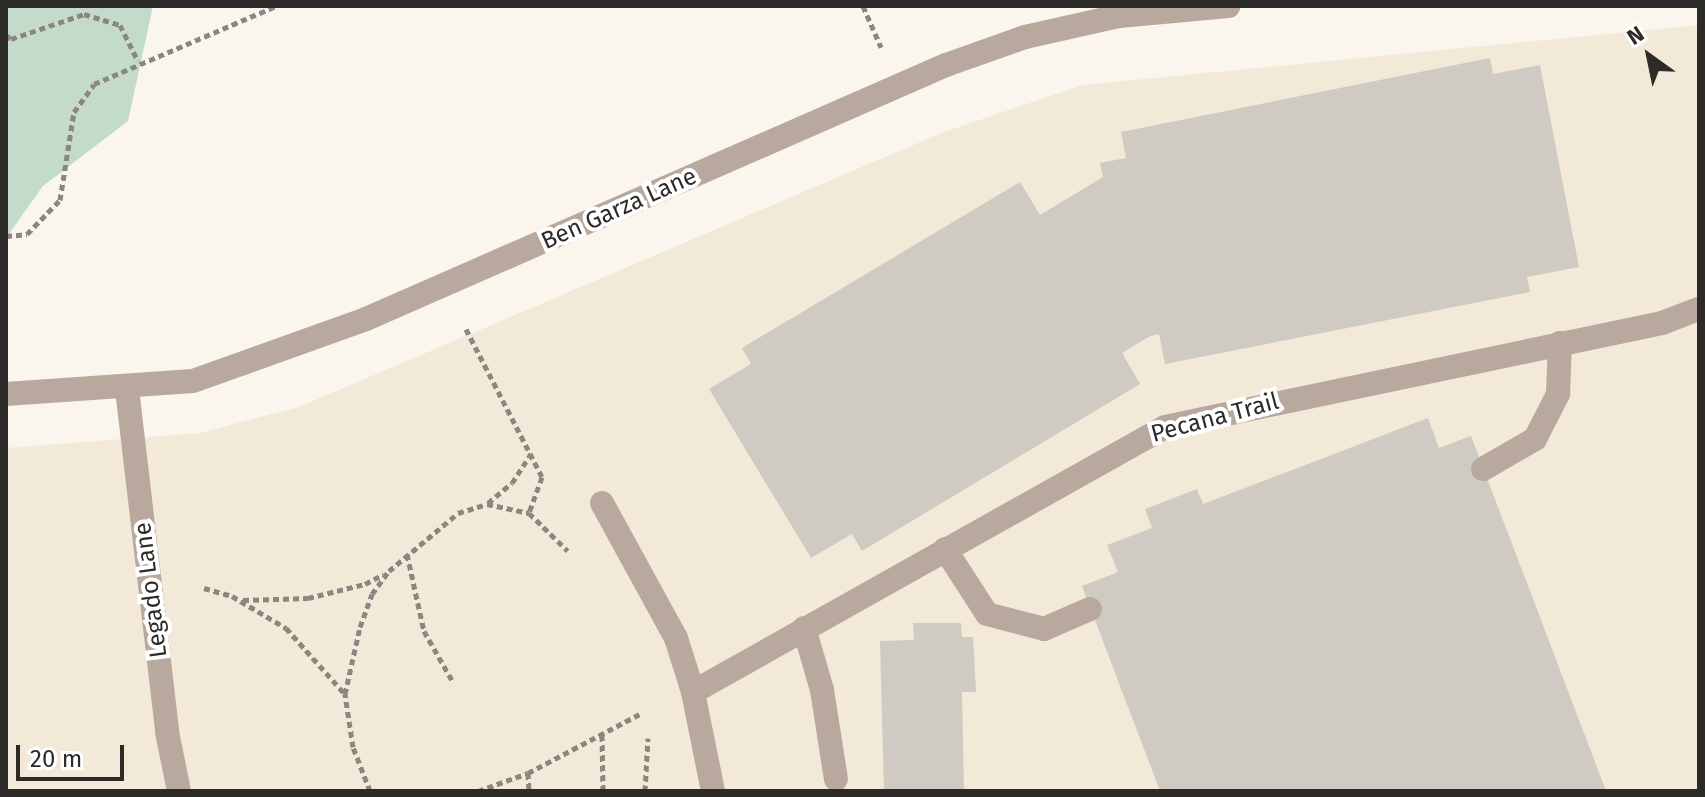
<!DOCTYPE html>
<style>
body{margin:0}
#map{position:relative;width:1705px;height:797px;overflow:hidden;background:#fbf6ed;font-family:"Fira Sans",sans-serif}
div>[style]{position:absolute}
.built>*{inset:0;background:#f2e9d9}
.green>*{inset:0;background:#c4dbcc}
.building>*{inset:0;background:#cfcac2}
.path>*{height:5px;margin-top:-2.5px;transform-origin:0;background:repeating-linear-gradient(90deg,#8a8781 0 6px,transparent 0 10px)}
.minor>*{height:24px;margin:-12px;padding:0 12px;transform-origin:12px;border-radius:12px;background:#b8a89e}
span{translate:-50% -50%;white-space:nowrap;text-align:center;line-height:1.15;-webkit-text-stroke:8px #fff;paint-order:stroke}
.street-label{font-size:24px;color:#2d2b28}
.frame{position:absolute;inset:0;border:8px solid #2d2b28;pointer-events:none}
.north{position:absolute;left:1609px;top:16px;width:80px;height:80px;-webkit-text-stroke:6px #fff;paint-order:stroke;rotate:327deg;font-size:22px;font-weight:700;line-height:32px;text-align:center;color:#2d2b28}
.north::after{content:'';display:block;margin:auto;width:28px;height:36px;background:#2d2b28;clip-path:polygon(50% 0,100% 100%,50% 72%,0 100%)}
.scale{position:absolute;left:16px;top:745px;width:108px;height:36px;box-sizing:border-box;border:4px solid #2d2b28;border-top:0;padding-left:10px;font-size:24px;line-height:28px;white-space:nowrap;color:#2d2b28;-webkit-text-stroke:6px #fff;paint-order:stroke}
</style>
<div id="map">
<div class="built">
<i style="clip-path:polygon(1699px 25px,1699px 791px,6px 791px,6px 448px,200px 433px,299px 407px,944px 132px,1083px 85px)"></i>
</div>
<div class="green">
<i style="clip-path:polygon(6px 6px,153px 6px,128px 121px,43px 186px,6px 238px)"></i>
</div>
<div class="building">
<i style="clip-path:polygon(1490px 58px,1493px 74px,1540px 65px,1579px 267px,1527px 277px,1530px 292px,1165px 364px,1159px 334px,1150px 336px,1122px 353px,1140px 384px,862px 551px,852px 534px,811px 558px,709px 389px,751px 364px,742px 348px,1020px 182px,1040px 215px,1103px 177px,1100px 163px,1126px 158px,1121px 132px)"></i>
<i style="clip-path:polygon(1428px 418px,1439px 448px,1471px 436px,1606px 791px,1160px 791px,1082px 586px,1118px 572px,1107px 545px,1152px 528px,1145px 509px,1197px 489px,1203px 504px)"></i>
<i style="clip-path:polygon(913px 623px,961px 623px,962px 637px,973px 637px,976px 692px,962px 692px,964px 791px,884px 791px,880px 641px,914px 640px)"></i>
</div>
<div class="path">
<i style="left:863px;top:6px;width:45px;rotate:66.3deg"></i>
<i style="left:6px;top:35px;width:6px;rotate:39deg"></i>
<i style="left:11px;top:39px;width:77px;rotate:-18.9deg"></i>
<i style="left:84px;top:14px;width:38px;rotate:17deg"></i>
<i style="left:120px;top:25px;width:40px;rotate:63.4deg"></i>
<i style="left:6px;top:236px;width:21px;rotate:-5deg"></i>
<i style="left:27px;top:234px;width:47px;rotate:-45.9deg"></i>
<i style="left:60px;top:200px;width:89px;rotate:-81deg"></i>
<i style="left:74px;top:112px;width:34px;rotate:-54deg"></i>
<i style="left:94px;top:84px;width:198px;rotate:-23.2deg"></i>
<i style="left:466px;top:329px;width:166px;rotate:62.8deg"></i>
<i style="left:542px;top:477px;width:38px;rotate:110deg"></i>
<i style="left:488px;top:503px;width:31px;rotate:-40deg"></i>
<i style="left:512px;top:483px;width:35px;rotate:-57deg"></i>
<i style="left:407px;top:554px;width:79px;rotate:77.6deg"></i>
<i style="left:424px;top:631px;width:59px;rotate:60.4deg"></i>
<i style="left:204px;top:588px;width:29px;rotate:16deg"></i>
<i style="left:232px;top:596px;width:63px;rotate:30.7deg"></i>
<i style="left:286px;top:628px;width:87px;rotate:48.3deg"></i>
<i style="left:243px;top:600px;width:65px;rotate:-1.8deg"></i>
<i style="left:308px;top:598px;width:59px;rotate:-13.8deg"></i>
<i style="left:365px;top:584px;width:21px;rotate:-28deg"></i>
<i style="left:602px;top:735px;width:56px;rotate:89deg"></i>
<i style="left:528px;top:773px;width:18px;rotate:87deg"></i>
<i style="left:370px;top:791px;width:47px;rotate:-111.1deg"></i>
<i style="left:353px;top:747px;width:54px;rotate:-98.6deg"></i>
<i style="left:345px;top:694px;width:69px;rotate:-77.4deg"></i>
<i style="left:360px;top:627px;width:35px;rotate:-70deg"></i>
<i style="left:372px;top:594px;width:29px;rotate:-54deg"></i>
<i style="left:389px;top:571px;width:90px;rotate:-40deg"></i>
<i style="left:458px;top:513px;width:30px;rotate:-17deg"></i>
<i style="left:487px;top:504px;width:43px;rotate:12.1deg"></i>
<i style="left:529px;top:513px;width:54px;rotate:44.3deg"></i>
<i style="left:478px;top:791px;width:53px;rotate:-19.8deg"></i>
<i style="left:528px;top:773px;width:129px;rotate:-27.8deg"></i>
<i style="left:645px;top:791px;width:53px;rotate:-86.8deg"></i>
</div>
<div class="minor">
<i style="left:127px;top:389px;width:345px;rotate:83.3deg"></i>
<i style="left:167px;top:732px;width:60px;rotate:78.5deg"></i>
<i style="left:6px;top:394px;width:187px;rotate:-4deg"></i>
<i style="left:193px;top:381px;width:184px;rotate:-19.7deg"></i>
<i style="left:366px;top:319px;width:633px;rotate:-23.65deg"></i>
<i style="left:946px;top:65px;width:84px;rotate:-19.5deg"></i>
<i style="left:1025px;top:37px;width:96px;rotate:-12.6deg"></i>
<i style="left:1119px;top:16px;width:110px;rotate:-5.2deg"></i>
<i style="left:1483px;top:469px;width:60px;rotate:-30deg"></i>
<i style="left:1535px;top:439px;width:51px;rotate:-62.9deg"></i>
<i style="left:1558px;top:394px;width:51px;rotate:-87.8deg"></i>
<i style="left:602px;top:503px;width:154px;rotate:61.3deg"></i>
<i style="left:676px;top:638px;width:57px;rotate:72.5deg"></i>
<i style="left:693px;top:692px;width:101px;rotate:78.6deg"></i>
<i style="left:945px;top:549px;width:77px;rotate:57.1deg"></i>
<i style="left:987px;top:614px;width:59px;rotate:14.7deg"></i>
<i style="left:1044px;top:629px;width:50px;rotate:-23.5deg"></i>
<i style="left:804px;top:628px;width:65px;rotate:73.8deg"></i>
<i style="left:822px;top:690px;width:90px;rotate:81.1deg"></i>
<i style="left:693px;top:692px;width:541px;rotate:-29.31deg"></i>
<i style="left:1165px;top:427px;width:508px;rotate:-11.82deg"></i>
<i style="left:1662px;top:323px;width:40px;rotate:-21deg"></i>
</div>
<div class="street-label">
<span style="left:619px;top:209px;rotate:-24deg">Ben Garza Lane</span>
<span style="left:1215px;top:418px;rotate:-15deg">Pecana Trail</span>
<span style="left:151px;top:590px;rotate:-97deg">Legado Lane</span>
</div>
<div class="frame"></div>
<div class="north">N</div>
<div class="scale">20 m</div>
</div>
